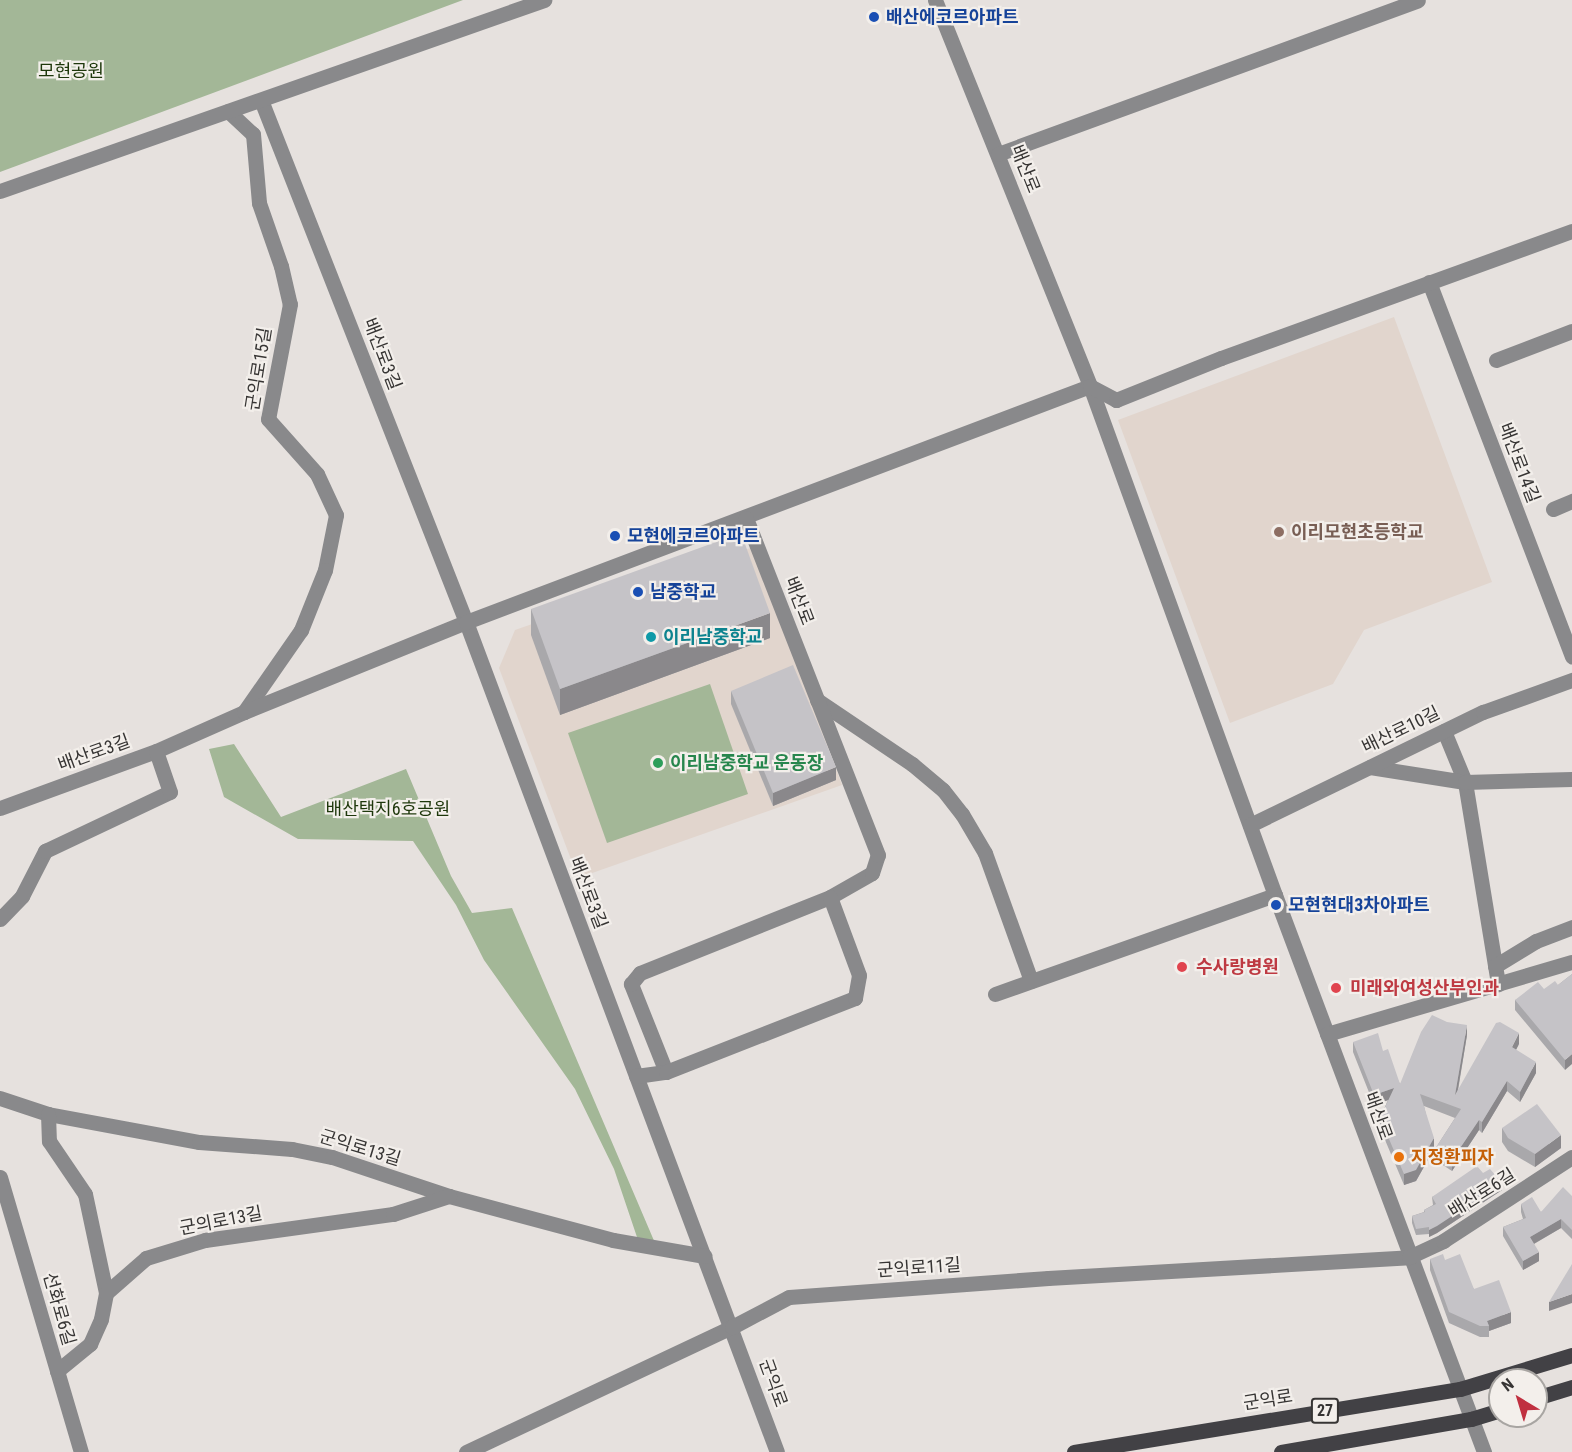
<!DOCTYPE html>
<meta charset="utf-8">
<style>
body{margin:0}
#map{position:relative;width:1572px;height:1452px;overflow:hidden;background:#e6e1de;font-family:"Roboto Condensed","Noto Sans KR",sans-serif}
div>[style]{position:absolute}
.built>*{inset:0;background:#e1d5cd}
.green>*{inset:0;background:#a3b797}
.minor>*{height:15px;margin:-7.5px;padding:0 7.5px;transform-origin:7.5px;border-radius:7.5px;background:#89898b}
.major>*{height:15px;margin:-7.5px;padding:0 7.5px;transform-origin:7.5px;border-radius:7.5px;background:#424145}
.wall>*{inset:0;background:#a9a8ab}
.shaded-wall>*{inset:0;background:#8a888b}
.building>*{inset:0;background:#c5c3c7}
.dots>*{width:16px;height:16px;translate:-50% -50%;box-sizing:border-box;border:3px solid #f3efeb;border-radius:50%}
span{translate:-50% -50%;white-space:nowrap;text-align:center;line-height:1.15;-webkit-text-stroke:4.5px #f3efeb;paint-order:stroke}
.shield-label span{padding:2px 4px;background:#f3efeb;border:2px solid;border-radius:4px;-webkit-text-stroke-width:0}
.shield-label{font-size:16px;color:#373534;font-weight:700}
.transit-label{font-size:18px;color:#164399;font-weight:700}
.left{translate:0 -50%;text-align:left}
.park-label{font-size:18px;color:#1e370b}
.street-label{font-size:18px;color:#373534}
.education-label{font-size:18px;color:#785e54;font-weight:700}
.culture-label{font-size:18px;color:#0d838f;font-weight:700}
.leisure-label{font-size:18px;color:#27864d;font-weight:700}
.health-label{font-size:18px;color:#be3a42;font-weight:700}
.food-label{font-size:18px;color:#c56008;font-weight:700}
.north{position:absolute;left:1488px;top:1368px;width:60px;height:60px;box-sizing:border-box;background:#f3efeb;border:2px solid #a8a5a2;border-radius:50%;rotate:322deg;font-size:16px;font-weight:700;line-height:24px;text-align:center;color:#373534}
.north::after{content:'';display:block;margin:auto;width:21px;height:27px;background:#c03040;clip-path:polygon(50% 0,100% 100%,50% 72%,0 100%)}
</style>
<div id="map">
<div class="built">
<i style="clip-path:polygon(1394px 317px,1492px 582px,1364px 630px,1333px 684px,1230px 723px,1118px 420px)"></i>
<i style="clip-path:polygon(753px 547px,842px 785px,578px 878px,499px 668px,515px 630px)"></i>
</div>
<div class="green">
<i style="clip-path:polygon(0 0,463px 0,0 172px)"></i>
<i style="clip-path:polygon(710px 684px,748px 794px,607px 843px,568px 733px)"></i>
<i style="clip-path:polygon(234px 744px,281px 817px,406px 769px,451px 876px,472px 913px,512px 908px,655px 1243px,640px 1246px,614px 1169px,575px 1089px,484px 960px,456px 905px,413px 841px,298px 839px,224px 797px,209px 749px)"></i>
</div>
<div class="minor">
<i style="left:935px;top:0;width:416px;rotate:68.1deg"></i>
<i style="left:1090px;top:386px;width:542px;rotate:70.03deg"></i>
<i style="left:1275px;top:895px;width:595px;rotate:69.43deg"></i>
<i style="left:261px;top:100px;width:561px;rotate:68.56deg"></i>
<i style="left:466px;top:622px;width:886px;rotate:69.46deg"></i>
<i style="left:228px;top:111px;width:34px;rotate:43deg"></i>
<i style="left:253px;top:134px;width:69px;rotate:85deg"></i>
<i style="left:259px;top:203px;width:67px;rotate:70.8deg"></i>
<i style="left:281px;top:266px;width:39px;rotate:77deg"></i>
<i style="left:290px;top:304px;width:117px;rotate:100.8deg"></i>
<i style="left:268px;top:419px;width:74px;rotate:48.3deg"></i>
<i style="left:317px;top:474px;width:45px;rotate:65.1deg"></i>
<i style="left:336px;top:515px;width:56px;rotate:101.3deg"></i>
<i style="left:325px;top:570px;width:65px;rotate:111.8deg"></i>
<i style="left:301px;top:630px;width:100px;rotate:124.8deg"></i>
<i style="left:998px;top:154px;width:447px;rotate:-20.1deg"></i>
<i style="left:0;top:191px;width:577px;rotate:-19.35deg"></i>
<i style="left:1429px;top:282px;width:401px;rotate:69.1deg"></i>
<i style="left:1496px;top:360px;width:81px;rotate:-20.9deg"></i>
<i style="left:1553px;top:509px;width:21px;rotate:-23deg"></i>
<i style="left:817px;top:700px;width:115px;rotate:34deg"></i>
<i style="left:912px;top:764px;width:40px;rotate:40deg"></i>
<i style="left:943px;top:790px;width:31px;rotate:52deg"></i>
<i style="left:962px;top:814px;width:45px;rotate:59.5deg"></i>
<i style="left:985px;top:853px;width:136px;rotate:70.2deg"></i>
<i style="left:1444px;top:731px;width:55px;rotate:67.6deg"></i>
<i style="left:1465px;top:782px;width:205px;rotate:80.7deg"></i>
<i style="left:1370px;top:767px;width:96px;rotate:9deg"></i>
<i style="left:1465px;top:782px;width:107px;rotate:-1.6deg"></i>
<i style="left:0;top:808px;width:166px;rotate:-20.1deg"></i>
<i style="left:156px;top:751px;width:96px;rotate:-23.9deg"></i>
<i style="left:244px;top:712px;width:240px;rotate:-22.1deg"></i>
<i style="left:466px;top:622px;width:667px;rotate:-20.72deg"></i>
<i style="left:1090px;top:386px;width:30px;rotate:28deg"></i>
<i style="left:1116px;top:400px;width:113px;rotate:-21.8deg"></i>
<i style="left:1221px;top:358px;width:373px;rotate:-19.9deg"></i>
<i style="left:1250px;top:825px;width:259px;rotate:-25.9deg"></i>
<i style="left:1483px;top:712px;width:95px;rotate:-19.8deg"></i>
<i style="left:0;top:919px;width:32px;rotate:-46deg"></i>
<i style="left:22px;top:896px;width:51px;rotate:-62.9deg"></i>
<i style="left:45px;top:851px;width:138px;rotate:-25.3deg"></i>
<i style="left:170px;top:792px;width:43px;rotate:-108.9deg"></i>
<i style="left:1495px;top:966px;width:48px;rotate:-31.4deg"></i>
<i style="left:1536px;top:941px;width:39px;rotate:-21deg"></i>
<i style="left:995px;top:994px;width:297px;rotate:-19.5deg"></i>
<i style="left:1327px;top:1034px;width:255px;rotate:-16.4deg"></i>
<i style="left:666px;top:1072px;width:95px;rotate:-111.7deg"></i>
<i style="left:631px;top:984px;width:14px;rotate:-51deg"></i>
<i style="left:640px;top:973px;width:205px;rotate:-21.8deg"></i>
<i style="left:830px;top:897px;width:48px;rotate:-29.7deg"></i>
<i style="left:872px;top:873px;width:19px;rotate:-72deg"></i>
<i style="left:878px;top:855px;width:362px;rotate:-111.4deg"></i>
<i style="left:636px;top:1076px;width:30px;rotate:-8deg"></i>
<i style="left:666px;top:1072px;width:203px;rotate:-21.4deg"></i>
<i style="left:855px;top:998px;width:23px;rotate:-80deg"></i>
<i style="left:859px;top:975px;width:83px;rotate:-110.4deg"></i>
<i style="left:0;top:1098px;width:51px;rotate:18.4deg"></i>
<i style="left:48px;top:1114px;width:154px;rotate:10.5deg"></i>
<i style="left:199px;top:1142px;width:93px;rotate:4.3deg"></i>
<i style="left:292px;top:1149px;width:41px;rotate:11.3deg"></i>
<i style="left:332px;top:1157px;width:123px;rotate:18.4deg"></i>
<i style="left:449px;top:1196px;width:170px;rotate:15deg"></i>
<i style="left:613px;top:1240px;width:93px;rotate:9.9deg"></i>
<i style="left:48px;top:1114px;width:27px;rotate:88deg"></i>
<i style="left:49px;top:1141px;width:64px;rotate:55.8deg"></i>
<i style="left:85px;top:1194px;width:101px;rotate:78deg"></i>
<i style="left:0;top:1177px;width:287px;rotate:73.6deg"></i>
<i style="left:57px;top:1371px;width:43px;rotate:-39.3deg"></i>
<i style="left:90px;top:1344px;width:27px;rotate:-66deg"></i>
<i style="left:101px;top:1319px;width:26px;rotate:-79deg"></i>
<i style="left:106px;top:1293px;width:53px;rotate:-41.2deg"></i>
<i style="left:146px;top:1258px;width:62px;rotate:-17deg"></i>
<i style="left:205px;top:1240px;width:190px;rotate:-7.9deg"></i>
<i style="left:393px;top:1214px;width:59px;rotate:-17.8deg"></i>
<i style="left:466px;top:1452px;width:294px;rotate:-25.2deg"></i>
<i style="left:732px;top:1327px;width:64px;rotate:-27.8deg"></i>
<i style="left:789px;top:1297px;width:260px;rotate:-4.2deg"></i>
<i style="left:1048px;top:1278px;width:362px;rotate:-3.3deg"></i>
<i style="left:1409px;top:1257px;width:38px;rotate:-25deg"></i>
<i style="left:1443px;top:1241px;width:154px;rotate:-33.1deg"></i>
</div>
<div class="major">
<i style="left:1536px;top:1398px;width:38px;rotate:-17deg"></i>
<i style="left:1074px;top:1452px;width:391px;rotate:-9.3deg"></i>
<i style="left:1460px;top:1389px;width:117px;rotate:-16.9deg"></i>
<i style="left:1281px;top:1452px;width:193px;rotate:-9.9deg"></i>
<i style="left:1471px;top:1419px;width:30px;rotate:-17deg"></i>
</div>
<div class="wall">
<i style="clip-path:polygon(531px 609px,770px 638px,560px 715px,531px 635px)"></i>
<i style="clip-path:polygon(731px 691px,836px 780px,773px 806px,731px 704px)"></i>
<i style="clip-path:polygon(1572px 974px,1565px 1070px,1515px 1010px,1515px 1000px,1558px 985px)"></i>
<i style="clip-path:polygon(1467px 1035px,1458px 1091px,1519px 1044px,1516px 1050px,1536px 1073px,1520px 1102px,1507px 1091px,1482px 1133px,1479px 1130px,1452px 1171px,1435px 1160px,1435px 1149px,1455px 1118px,1424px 1106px,1434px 1149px,1416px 1181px,1404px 1185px,1380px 1128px,1380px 1118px,1388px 1100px,1374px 1105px,1353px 1052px,1353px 1042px,1383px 1051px,1400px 1084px)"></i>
<i style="clip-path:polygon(1502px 1128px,1561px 1148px,1535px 1167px,1508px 1151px,1502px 1142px)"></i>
<i style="clip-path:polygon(1483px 1173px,1502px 1190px,1437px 1233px,1429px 1237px,1429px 1234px,1416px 1235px,1412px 1223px,1412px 1216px,1424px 1212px,1424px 1210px,1433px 1205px,1432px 1197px)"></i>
<i style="clip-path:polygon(1572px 1196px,1572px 1239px,1561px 1228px,1534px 1244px,1539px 1261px,1523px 1270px,1503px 1236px,1503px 1227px,1523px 1219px,1521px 1212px,1521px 1204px,1541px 1212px)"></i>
<i style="clip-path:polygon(1430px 1259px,1445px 1260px,1474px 1289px,1511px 1323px,1489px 1331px,1489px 1337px,1480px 1337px,1449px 1323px,1430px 1270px)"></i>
</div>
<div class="shaded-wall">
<i style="clip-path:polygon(770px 613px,770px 638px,560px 715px,560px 689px)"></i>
<i style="clip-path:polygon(836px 767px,836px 780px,773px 806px,773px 793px)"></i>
<i style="clip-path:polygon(1467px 1025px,1467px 1035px,1455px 1106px,1455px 1095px)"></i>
<i style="clip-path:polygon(1519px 1033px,1519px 1044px,1512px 1057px,1512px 1047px)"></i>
<i style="clip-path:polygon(1572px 1054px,1572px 1064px,1565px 1070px,1565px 1060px)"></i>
<i style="clip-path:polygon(1536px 1062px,1536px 1073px,1520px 1102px,1520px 1092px)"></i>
<i style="clip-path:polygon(1507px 1081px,1507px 1091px,1482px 1133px,1482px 1122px)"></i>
<i style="clip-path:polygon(1394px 1088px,1394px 1098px,1374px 1105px,1374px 1095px)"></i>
<i style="clip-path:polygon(1479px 1120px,1479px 1130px,1452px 1171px,1452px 1160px)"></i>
<i style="clip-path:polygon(1561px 1135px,1561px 1148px,1535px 1167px,1535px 1154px)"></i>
<i style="clip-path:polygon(1434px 1138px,1434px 1149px,1416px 1181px,1404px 1185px,1404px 1174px)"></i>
<i style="clip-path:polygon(1502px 1183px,1502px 1190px,1437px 1233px,1429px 1237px,1429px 1230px)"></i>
<i style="clip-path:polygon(1561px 1219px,1561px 1228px,1530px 1246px,1530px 1237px)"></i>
<i style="clip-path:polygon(1539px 1252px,1539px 1261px,1523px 1270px,1523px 1261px)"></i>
<i style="clip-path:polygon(1572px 1294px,1572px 1303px,1549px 1311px,1549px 1302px)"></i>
<i style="clip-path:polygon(1511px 1312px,1511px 1323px,1489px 1331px,1489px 1326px,1487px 1321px)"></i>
</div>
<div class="building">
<i style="clip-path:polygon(741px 533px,770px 613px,560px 689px,531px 609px)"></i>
<i style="clip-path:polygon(793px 665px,836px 767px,773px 793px,731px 691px)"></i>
<i style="clip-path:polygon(1572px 974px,1572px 1054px,1565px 1060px,1515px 1000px,1538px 982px,1544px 989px,1555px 981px,1558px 985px)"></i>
<i style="clip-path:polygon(1432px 1015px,1447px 1022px,1467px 1025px,1455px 1095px,1496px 1023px,1500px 1022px,1519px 1033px,1512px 1047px,1536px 1062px,1520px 1092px,1507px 1081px,1482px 1122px,1479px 1120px,1452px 1160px,1435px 1149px,1461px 1109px,1420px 1094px,1434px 1138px,1416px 1170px,1404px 1174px,1380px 1118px,1394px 1088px,1374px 1095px,1353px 1042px,1378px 1033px,1383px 1051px,1388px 1049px,1400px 1084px,1421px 1032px)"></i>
<i style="clip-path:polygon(1537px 1104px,1561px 1135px,1535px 1154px,1508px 1138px,1502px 1128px)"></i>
<i style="clip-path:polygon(1477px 1166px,1483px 1173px,1490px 1169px,1502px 1183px,1437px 1226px,1429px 1230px,1429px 1227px,1416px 1229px,1412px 1216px,1425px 1212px,1424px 1210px,1436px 1204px,1432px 1197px)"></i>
<i style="clip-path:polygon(1563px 1187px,1572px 1196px,1572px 1230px,1561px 1219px,1530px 1237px,1539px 1252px,1523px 1261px,1503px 1227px,1526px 1218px,1521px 1204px,1532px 1197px,1541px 1212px)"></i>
<i style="clip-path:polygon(1443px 1254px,1445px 1260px,1460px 1254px,1474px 1289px,1499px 1280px,1511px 1312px,1487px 1321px,1489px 1326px,1480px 1326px,1449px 1312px,1430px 1259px)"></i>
<i style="clip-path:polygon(1572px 1264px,1572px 1294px,1549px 1302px)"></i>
</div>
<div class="dots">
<i style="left:874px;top:17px;background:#1a4fb4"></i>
<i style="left:1279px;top:532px;background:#8d6e63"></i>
<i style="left:615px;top:536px;background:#1a4fb4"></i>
<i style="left:638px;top:592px;background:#1a4fb4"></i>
<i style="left:651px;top:637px;background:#0f9aa8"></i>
<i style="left:658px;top:763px;background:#2e9e5b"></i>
<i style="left:1276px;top:905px;background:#1a4fb4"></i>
<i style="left:1182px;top:967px;background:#e0444e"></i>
<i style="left:1336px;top:988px;background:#e0444e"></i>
<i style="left:1399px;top:1157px;background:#e8710a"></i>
</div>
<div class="shield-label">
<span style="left:1325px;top:1411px">27</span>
</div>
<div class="transit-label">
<span class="left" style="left:886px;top:17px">배산에코르아파트</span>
<span class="left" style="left:627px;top:536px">모현에코르아파트</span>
<span class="left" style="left:650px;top:592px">남중학교</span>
<span class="left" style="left:1288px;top:905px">모현현대3차아파트</span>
</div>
<div class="park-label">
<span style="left:71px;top:71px">모현공원</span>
<span style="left:388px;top:809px">배산택지6호공원</span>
</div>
<div class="street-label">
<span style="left:1025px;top:169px;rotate:68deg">배산로</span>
<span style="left:382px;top:354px;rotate:69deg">배산로3길</span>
<span style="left:259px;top:369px;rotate:-81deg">군익로15길</span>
<span style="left:1519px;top:463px;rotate:69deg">배산로14길</span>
<span style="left:799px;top:601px;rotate:69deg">배산로</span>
<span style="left:1401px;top:730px;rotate:-26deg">배산로10길</span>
<span style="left:94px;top:753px;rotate:-20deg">배산로3길</span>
<span style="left:588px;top:893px;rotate:69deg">배산로3길</span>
<span style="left:1378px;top:1116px;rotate:70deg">배산로</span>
<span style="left:360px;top:1148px;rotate:17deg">군익로13길</span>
<span style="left:1482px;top:1193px;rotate:-32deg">배산로6길</span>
<span style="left:221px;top:1221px;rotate:-11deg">군의로13길</span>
<span style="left:919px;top:1268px;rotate:-4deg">군익로11길</span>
<span style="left:59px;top:1309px;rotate:74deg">선화로6길</span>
<span style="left:773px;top:1383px;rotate:70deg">군익로</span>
<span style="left:1268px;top:1400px;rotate:-9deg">군익로</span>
</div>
<div class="education-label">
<span class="left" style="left:1291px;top:532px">이리모현초등학교</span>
</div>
<div class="culture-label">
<span class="left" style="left:663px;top:637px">이리남중학교</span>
</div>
<div class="leisure-label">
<span class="left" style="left:670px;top:763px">이리남중학교 운동장</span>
</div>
<div class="health-label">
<span class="left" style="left:1196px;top:967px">수사랑병원</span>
<span class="left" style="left:1350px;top:988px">미래와여성산부인과</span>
</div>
<div class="food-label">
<span class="left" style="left:1411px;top:1157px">지정환피자</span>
</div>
<div class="north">N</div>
</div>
